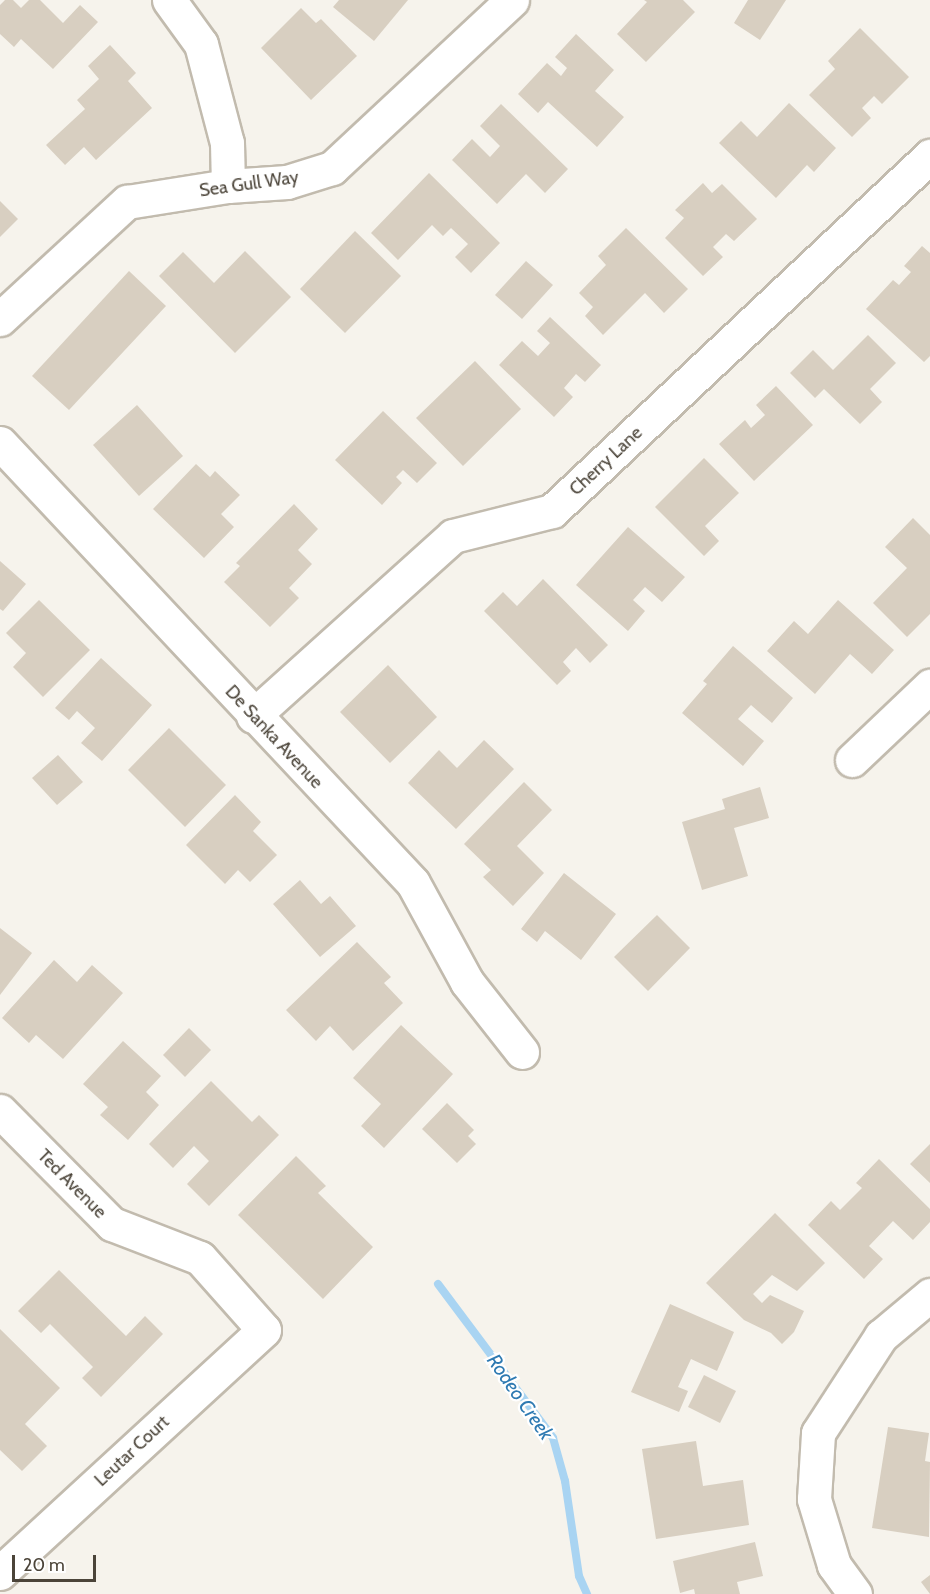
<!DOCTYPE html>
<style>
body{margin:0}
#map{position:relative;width:930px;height:1594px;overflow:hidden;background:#f6f3ec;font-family:Cabin,sans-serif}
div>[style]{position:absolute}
.stream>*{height:8px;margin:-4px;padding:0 4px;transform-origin:4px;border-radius:4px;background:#a9d4f2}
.building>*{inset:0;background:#d8cfc1}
.roads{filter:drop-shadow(2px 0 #c2bbae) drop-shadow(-2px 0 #c2bbae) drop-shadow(0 2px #c2bbae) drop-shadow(0 -2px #c2bbae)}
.street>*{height:33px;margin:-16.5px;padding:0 16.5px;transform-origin:16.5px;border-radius:16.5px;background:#fff}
span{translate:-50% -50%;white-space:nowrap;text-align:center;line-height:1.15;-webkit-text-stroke:4.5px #fff;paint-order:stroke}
.street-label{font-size:18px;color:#4b4439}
.water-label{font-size:20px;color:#2e7ab2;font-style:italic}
.scale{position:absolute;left:12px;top:1555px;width:84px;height:27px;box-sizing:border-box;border:3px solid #4b4439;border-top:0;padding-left:8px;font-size:18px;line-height:21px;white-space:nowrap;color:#4b4439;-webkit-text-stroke:4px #fff;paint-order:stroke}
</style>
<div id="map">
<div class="stream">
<i style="left:438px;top:1284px;width:192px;rotate:53.2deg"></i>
<i style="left:553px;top:1438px;width:45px;rotate:74.4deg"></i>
<i style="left:565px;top:1481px;width:96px;rotate:81.6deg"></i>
<i style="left:579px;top:1576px;width:20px;rotate:66deg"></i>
</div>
<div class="building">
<i style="clip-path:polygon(5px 0,13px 0,21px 8px,29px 0,40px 0,63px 23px,80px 5px,98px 22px,53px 69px,21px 39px,14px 47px,0 34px,0 5px)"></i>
<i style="clip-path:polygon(339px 0,408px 0,374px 41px,333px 7px)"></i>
<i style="clip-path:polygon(644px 0,683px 0,695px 12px,646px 62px,617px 34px,647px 2px)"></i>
<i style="clip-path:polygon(748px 0,786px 0,760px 40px,734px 23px)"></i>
<i style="clip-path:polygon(301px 8px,316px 23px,321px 19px,357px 56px,311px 100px,261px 48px)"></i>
<i style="clip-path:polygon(860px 28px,909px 77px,882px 104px,874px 96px,862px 108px,871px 118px,852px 137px,809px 95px,835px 69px,828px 61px)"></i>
<i style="clip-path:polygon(576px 34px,614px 70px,595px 91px,624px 117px,597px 147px,548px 102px,538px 113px,518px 94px,547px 63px,561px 76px,567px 68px,555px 57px)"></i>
<i style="clip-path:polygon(110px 45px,136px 73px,128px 81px,152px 108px,96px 160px,84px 147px,65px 165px,46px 145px,85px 109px,77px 100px,99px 79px,88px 66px)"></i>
<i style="clip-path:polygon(789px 103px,836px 148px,814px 172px,807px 165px,776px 198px,719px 143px,741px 121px,757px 137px)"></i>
<i style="clip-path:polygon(501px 104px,568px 169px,545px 193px,526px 174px,497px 204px,452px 160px,472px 139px,490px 157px,500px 146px,480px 126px)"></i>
<i style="clip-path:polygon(429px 173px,500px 243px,471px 273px,455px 257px,468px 244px,451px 228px,443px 236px,432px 225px,398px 260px,371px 233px)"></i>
<i style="clip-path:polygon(703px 183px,712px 193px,722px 184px,757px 219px,734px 241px,726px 234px,713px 247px,723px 257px,703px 276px,665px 238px,684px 218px,675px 210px)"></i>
<i style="clip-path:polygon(0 201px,18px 219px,0 237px)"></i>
<i style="clip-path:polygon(626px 228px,688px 289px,664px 313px,645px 293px,603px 335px,585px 316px,593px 307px,579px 293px,606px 265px,598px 256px)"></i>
<i style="clip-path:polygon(355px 231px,401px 276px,345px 333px,300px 289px)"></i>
<i style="clip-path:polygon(922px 246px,930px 253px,930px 356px,924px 362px,866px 309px,893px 280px,899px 285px,911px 272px,904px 266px)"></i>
<i style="clip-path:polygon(245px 251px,291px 297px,235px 353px,159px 276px,183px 252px,214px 283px)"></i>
<i style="clip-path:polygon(526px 261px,553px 285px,522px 319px,495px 295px)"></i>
<i style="clip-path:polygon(129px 271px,166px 306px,69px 410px,32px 376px)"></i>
<i style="clip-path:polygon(550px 317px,601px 365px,585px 382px,576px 374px,564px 388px,573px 397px,554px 417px,499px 365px,522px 341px,538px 356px,550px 343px,537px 331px)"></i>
<i style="clip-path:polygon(868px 335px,896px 363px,870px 389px,882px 402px,860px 424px,824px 389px,815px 398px,790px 373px,813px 350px,833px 370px)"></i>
<i style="clip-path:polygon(475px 361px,521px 409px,463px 466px,416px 418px)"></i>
<i style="clip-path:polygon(776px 386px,813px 425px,754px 481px,719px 444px,745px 420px,751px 428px,765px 415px,756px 405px)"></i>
<i style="clip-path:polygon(137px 405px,183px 456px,139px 496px,93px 445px)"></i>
<i style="clip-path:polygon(383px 411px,437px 463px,417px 483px,403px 470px,396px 477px,402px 483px,382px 505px,335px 460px)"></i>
<i style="clip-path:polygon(704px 458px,739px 493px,705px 526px,719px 541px,704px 556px,655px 507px)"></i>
<i style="clip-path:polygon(196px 464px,210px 477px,215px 471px,240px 495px,221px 514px,234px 527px,204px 558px,153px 509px)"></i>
<i style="clip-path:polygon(294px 504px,318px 529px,298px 550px,312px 564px,289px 588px,299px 598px,270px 627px,224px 582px,240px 566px,236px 563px)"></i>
<i style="clip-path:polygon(913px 518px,930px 535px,930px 614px,907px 637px,873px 603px,907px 568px,885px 547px)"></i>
<i style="clip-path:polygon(628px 527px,685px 577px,662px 602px,645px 587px,633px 600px,645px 611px,628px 631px,576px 585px)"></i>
<i style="clip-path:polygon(0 561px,26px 584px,3px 611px,0 609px)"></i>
<i style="clip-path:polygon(543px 579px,608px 645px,590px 663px,576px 648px,563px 662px,571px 671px,557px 685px,484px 611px,503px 592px,517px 606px)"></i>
<i style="clip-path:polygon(39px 600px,90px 650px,43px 697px,13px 667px,26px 653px,6px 633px)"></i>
<i style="clip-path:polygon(838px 600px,894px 650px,872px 674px,850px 654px,815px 694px,767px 651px,794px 621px,808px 634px)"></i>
<i style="clip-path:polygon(733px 646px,793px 698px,772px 723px,751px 705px,738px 719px,764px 741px,743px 766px,682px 713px,707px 684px,703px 681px)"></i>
<i style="clip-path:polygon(101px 658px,152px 705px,102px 761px,81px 743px,95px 728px,77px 711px,69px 720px,55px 708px)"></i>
<i style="clip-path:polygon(388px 665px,437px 717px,390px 763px,340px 712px)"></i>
<i style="clip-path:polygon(169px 728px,226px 785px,185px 827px,128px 770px)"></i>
<i style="clip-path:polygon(484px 740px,514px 769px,456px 829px,408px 783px,439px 750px,457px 768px)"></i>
<i style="clip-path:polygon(58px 755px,83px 782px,57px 805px,32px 778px)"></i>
<i style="clip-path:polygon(524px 782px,552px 810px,517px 846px,544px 873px,513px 906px,483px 877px,491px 870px,464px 844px)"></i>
<i style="clip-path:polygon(760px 787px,769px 818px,734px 828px,748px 876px,702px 890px,682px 822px,725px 809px,722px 799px)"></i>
<i style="clip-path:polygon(235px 795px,261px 822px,253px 831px,277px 855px,250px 882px,238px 870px,225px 884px,186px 845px)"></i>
<i style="clip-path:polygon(564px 873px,616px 914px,581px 960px,545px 931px,537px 942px,521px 929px)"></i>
<i style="clip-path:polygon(300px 880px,321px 904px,330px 896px,356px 926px,320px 957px,273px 904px)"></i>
<i style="clip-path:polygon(657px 915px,690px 948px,648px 991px,614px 957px)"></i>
<i style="clip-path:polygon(0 928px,32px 953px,0 995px)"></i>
<i style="clip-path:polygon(357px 942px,391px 977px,384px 983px,403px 1003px,353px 1051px,330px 1026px,316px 1041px,286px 1010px)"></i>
<i style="clip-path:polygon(54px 960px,77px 982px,92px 965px,123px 993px,63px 1059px,36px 1035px,29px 1043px,2px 1018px)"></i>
<i style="clip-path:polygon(401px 1025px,453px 1074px,384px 1148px,361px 1126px,381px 1104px,353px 1078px)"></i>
<i style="clip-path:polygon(189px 1028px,211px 1050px,185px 1077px,163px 1055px)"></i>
<i style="clip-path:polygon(123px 1041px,161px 1076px,146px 1092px,159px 1105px,128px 1140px,100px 1115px,108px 1107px,83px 1084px)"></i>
<i style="clip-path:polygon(211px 1081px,252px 1122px,259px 1115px,279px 1135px,209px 1206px,187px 1184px,209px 1161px,194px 1146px,173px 1168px,149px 1144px)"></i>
<i style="clip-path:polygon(447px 1103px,474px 1130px,468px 1136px,476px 1144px,457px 1163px,422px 1129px)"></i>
<i style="clip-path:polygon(930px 1144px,930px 1183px,910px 1164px)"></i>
<i style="clip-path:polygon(296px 1156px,326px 1186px,318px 1193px,373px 1247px,323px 1299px,238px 1215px)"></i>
<i style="clip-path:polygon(879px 1159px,930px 1209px,930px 1222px,913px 1240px,893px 1221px,869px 1246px,883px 1259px,864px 1279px,808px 1225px,831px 1201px,840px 1210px,862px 1188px,856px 1183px)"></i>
<i style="clip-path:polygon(775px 1213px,825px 1263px,797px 1291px,772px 1275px,753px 1294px,762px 1303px,770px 1295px,804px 1311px,794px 1332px,782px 1344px,771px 1333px,744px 1320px,706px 1283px)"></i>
<i style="clip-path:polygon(59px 1270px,126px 1336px,145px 1316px,163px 1334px,101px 1397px,82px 1378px,93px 1367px,50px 1324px,41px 1333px,18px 1311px)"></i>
<i style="clip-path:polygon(670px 1304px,734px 1332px,717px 1371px,691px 1359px,678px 1387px,688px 1391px,679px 1412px,631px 1392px)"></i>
<i style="clip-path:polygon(0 1329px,60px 1388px,25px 1424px,47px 1446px,22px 1471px,0 1450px)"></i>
<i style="clip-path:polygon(704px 1375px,736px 1391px,720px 1423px,688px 1407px)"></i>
<i style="clip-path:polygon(888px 1427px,929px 1433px,925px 1461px,930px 1462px,929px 1537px,872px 1528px)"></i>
<i style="clip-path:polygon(696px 1441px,703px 1486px,743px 1480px,749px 1525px,656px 1539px,642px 1449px)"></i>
<i style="clip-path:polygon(755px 1542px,763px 1576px,737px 1582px,740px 1594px,695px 1594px,694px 1589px,680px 1593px,673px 1561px)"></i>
<i style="clip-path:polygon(930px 1575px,930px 1594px,921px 1582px)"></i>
</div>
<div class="roads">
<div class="street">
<i style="left:169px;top:0;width:54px;rotate:54deg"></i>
<i style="left:201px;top:44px;width:102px;rotate:75.3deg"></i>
<i style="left:227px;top:143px;width:43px;rotate:88.7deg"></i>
<i style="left:0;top:319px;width:173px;rotate:-42.7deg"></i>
<i style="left:127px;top:202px;width:102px;rotate:-9deg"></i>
<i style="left:228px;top:186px;width:59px;rotate:-3.9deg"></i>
<i style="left:287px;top:182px;width:47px;rotate:-17.3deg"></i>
<i style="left:332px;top:168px;width:246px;rotate:-43deg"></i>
<i style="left:0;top:443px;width:603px;rotate:46.81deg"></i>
<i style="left:413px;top:883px;width:113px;rotate:61.4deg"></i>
<i style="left:467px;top:982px;width:89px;rotate:51.8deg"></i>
<i style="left:253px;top:716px;width:269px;rotate:-42deg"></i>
<i style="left:453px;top:536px;width:102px;rotate:-14.2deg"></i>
<i style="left:552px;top:511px;width:519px;rotate:-43.2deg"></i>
<i style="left:852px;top:760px;width:108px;rotate:-43.5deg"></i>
<i style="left:0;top:1111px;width:159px;rotate:45.3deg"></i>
<i style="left:112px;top:1224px;width:94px;rotate:21.1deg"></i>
<i style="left:200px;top:1258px;width:96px;rotate:48.4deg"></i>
<i style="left:264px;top:1330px;width:359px;rotate:137.4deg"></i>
<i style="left:855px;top:1594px;width:36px;rotate:-126deg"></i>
<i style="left:834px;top:1565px;width:69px;rotate:-106.9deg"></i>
<i style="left:814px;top:1499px;width:66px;rotate:-86.5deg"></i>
<i style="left:818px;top:1433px;width:116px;rotate:-57deg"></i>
<i style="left:881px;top:1336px;width:64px;rotate:-39.9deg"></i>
</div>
</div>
<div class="street-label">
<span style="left:249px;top:184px;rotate:-8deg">Sea Gull Way</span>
<span style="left:606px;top:461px;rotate:-43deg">Cherry Lane</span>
<span style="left:274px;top:737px;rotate:47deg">De Sanka Avenue</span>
<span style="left:72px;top:1184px;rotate:45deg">Ted Avenue</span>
<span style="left:132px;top:1451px;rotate:-43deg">Leutar Court</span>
</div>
<div class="water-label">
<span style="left:520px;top:1397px;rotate:55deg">Rodeo Creek</span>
</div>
<div class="scale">20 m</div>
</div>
